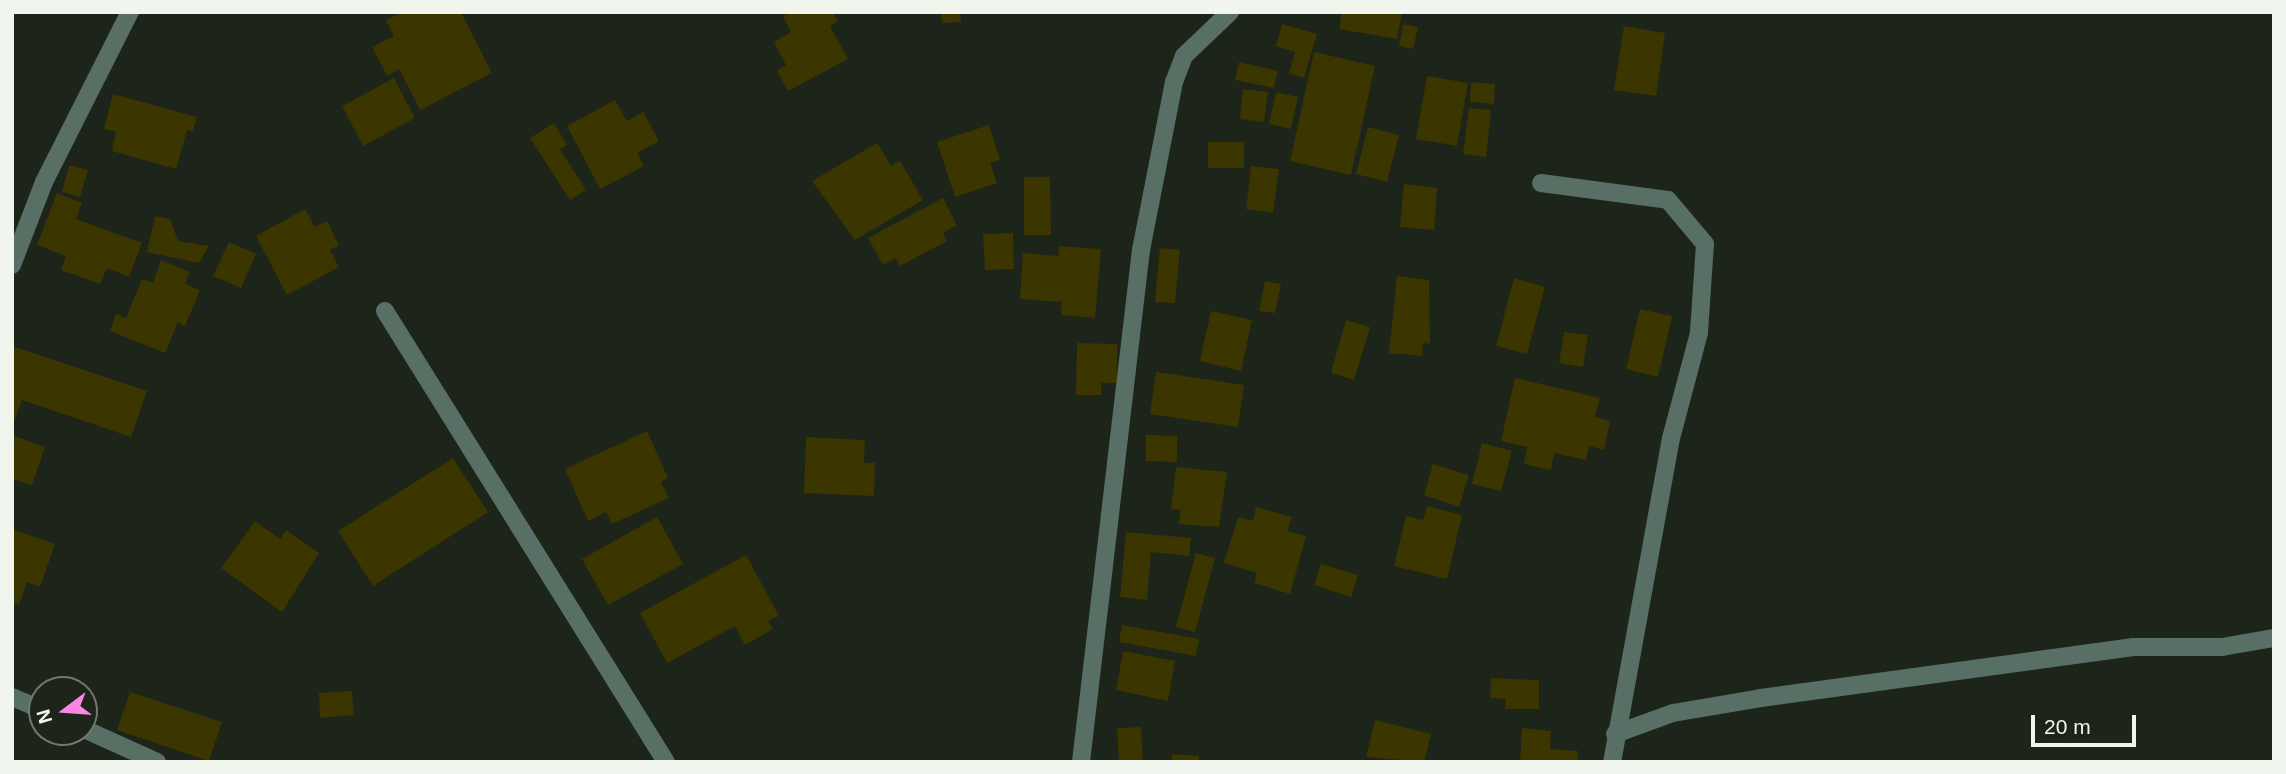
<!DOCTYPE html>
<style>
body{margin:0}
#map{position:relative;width:2286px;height:774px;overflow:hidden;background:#1d2419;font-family:Helvetica,sans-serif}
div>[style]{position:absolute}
.building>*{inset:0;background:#3b3500}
.minor>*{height:18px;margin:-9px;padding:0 9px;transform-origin:9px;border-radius:9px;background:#576f65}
span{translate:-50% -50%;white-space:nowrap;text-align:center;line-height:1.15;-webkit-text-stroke:7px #1d2419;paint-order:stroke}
.frame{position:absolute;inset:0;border:14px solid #f0f5ee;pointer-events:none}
.north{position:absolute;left:28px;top:676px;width:70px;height:70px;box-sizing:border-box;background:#1d2419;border:2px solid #71786e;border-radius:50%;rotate:254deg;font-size:19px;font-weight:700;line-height:28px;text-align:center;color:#f0f5ee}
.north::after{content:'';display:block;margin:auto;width:24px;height:32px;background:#fc86e3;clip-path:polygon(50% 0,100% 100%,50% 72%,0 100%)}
.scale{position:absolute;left:2031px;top:715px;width:105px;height:32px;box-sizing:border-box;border:4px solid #f0f5ee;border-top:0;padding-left:9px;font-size:21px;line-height:24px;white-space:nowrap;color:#f0f5ee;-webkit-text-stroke:5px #1d2419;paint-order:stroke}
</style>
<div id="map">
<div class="building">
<i style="clip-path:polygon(402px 12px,461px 12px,492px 73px,420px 110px,399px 69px,387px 76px,372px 47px,394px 36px,386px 20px)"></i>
<i style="clip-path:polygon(791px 12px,833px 12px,838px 21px,830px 26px,848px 59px,788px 91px,777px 70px,786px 65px,774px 42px,791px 32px,783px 16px)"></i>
<i style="clip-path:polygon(941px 12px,960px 12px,961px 22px,942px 23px)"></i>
<i style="clip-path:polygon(1342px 12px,1402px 12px,1397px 39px,1339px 29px)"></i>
<i style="clip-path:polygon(1282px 24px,1317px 34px,1304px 78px,1289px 73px,1295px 52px,1276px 46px)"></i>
<i style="clip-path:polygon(1403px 24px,1418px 27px,1413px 49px,1399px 46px)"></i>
<i style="clip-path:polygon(1624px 26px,1665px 33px,1656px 96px,1614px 90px)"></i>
<i style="clip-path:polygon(1314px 52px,1375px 66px,1351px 175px,1290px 161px)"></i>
<i style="clip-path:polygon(1239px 62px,1278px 71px,1274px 88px,1235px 80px)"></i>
<i style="clip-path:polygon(1427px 76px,1468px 83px,1457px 146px,1416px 139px)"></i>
<i style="clip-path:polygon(394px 78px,415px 118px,363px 146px,342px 106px)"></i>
<i style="clip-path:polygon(1471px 82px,1495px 84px,1494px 104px,1470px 102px)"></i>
<i style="clip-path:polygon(1243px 89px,1268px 92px,1264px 122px,1240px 119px)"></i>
<i style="clip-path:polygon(1276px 92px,1298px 97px,1291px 129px,1269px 124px)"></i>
<i style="clip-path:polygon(113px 94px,197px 117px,193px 132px,187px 130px,176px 169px,112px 151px,116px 132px,104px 129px)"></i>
<i style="clip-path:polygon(615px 100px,627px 121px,643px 112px,659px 141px,637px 153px,644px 166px,600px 189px,567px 126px)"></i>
<i style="clip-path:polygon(1469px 108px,1491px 110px,1486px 157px,1463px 154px)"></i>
<i style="clip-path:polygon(554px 123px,567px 145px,560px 149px,586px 190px,570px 200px,530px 138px)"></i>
<i style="clip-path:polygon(989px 125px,1000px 160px,990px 163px,997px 183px,955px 197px,937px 142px)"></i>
<i style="clip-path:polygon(1368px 127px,1399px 135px,1387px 182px,1356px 174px)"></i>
<i style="clip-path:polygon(1208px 142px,1244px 142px,1244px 168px,1208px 168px)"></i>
<i style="clip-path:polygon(877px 143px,891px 166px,900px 161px,923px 200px,855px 240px,812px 181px)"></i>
<i style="clip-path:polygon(69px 165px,88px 170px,80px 197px,62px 192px)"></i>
<i style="clip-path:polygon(1251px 166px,1279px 169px,1273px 213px,1246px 209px)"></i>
<i style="clip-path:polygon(1024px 177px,1050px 177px,1051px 235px,1024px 235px)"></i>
<i style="clip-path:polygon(1404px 184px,1437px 188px,1434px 230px,1400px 227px)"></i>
<i style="clip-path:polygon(57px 193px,82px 203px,76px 219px,142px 243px,129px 277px,107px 268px,100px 284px,61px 270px,66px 256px,37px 245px)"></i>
<i style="clip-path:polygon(943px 198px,957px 225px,943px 233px,947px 241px,900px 266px,896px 258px,883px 265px,868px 238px)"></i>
<i style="clip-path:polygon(305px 209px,315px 227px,327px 221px,339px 245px,330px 250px,339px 267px,287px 295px,256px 236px)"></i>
<i style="clip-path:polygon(155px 216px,170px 219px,178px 241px,209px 246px,199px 263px,147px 252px)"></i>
<i style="clip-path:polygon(1013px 233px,1014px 269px,985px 270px,983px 234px)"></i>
<i style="clip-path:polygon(229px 242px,256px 254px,241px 288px,213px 276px)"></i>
<i style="clip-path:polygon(1059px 246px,1101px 249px,1095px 318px,1061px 315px,1062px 302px,1020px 299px,1023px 253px,1058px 256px)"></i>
<i style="clip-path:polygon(1160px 248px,1180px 250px,1175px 303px,1155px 302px)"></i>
<i style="clip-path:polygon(161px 260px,190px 272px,185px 284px,200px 290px,185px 326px,178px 322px,165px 353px,110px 331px,116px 314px,126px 318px,142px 279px,153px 283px)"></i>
<i style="clip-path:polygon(1397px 276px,1429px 280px,1430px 344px,1423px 343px,1422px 356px,1389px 353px)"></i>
<i style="clip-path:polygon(1514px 278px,1545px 287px,1527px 354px,1496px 346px)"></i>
<i style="clip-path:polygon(1265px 281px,1281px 284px,1275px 313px,1259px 311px)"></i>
<i style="clip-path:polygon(1640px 309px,1672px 316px,1658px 377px,1626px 369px)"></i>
<i style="clip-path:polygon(1211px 311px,1252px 320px,1241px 371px,1200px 361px)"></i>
<i style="clip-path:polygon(1346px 320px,1370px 327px,1354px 380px,1331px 373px)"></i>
<i style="clip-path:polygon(1564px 332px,1588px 335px,1583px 367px,1559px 363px)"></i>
<i style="clip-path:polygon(1077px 343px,1117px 344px,1117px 383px,1101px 383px,1101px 395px,1076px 395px)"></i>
<i style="clip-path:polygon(12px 346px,147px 391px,131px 437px,22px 400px,12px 427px)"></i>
<i style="clip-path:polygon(1156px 372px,1244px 385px,1238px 427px,1150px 414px)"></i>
<i style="clip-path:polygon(1515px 378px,1600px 398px,1595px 417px,1610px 421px,1604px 450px,1589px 446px,1586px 460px,1554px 453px,1551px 470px,1524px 464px,1527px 447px,1501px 441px)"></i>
<i style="clip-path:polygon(647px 431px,668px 478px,661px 482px,669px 498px,612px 524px,606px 512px,588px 521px,565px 469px)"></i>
<i style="clip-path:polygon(12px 435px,45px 447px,32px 485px,12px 479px)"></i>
<i style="clip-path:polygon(1146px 435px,1177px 436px,1177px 462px,1146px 461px)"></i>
<i style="clip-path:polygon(806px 437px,865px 440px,864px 463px,875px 463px,874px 496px,804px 493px)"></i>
<i style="clip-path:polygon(1482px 443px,1512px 451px,1501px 491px,1472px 484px)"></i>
<i style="clip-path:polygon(453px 458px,488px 512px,373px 586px,338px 531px)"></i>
<i style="clip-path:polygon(1433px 464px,1469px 475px,1459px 507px,1424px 495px)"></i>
<i style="clip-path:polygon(1176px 467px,1227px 472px,1219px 527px,1179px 524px,1181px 510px,1171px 509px)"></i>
<i style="clip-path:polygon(1427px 506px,1462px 515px,1447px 579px,1394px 566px,1406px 516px,1423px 520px)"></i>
<i style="clip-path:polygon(1256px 507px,1292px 517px,1287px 531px,1306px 536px,1290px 594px,1254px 583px,1257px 573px,1224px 563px,1238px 517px,1253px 521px)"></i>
<i style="clip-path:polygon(657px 517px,683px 564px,608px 605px,582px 559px)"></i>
<i style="clip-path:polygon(255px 521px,280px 539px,286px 530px,319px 553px,282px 612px,221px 568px)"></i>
<i style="clip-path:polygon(12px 529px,55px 544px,40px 587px,27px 582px,19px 605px,12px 602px)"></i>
<i style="clip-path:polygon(1126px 532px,1191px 538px,1189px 556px,1151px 552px,1147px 600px,1120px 597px)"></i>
<i style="clip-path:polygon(1196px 553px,1215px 558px,1195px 632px,1176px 627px)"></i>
<i style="clip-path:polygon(746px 555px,779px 616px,768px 621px,773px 629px,745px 645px,735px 626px,667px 663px,640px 613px)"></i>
<i style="clip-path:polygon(1321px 564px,1358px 575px,1351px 597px,1314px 585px)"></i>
<i style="clip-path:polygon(1122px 625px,1199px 639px,1196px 656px,1119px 642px)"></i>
<i style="clip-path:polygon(1123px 651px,1175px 661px,1168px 701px,1116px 690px)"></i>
<i style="clip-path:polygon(1491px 678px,1539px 680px,1539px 709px,1505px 709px,1506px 699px,1490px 698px)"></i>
<i style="clip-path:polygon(352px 691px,354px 715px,320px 718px,319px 693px)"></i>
<i style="clip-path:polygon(130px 692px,222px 722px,209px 761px,117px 730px)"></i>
<i style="clip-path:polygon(1375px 720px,1431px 734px,1424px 762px,1366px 757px)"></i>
<i style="clip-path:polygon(1141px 727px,1143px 762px,1119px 762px,1117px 728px)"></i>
<i style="clip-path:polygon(1522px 728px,1551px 731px,1550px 749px,1578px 751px,1577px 762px,1520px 762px)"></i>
<i style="clip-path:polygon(1172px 754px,1199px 756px,1199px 762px,1172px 762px)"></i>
</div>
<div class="minor">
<i style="left:1541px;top:183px;width:128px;rotate:7.6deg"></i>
<i style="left:1668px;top:200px;width:57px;rotate:49.9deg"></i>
<i style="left:1705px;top:244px;width:89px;rotate:93.9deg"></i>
<i style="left:1699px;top:333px;width:109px;rotate:104.9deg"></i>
<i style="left:1671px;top:438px;width:329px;rotate:100.3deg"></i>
<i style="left:12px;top:265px;width:89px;rotate:-68.9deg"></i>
<i style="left:44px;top:182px;width:191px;rotate:-63.2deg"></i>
<i style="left:385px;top:311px;width:531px;rotate:58.07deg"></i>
<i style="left:12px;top:697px;width:33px;rotate:23deg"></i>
<i style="left:84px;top:729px;width:80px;rotate:24.3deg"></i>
<i style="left:1615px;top:734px;width:62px;rotate:-19.9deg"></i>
<i style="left:1673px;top:713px;width:89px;rotate:-9.7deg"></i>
<i style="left:1761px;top:698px;width:376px;rotate:-7.8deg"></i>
<i style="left:2134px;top:647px;width:88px"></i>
<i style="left:2222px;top:647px;width:53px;rotate:-9.8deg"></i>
<i style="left:1081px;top:762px;width:516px;rotate:-83.32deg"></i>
<i style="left:1141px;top:250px;width:171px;rotate:-78.9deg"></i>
<i style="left:1174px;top:82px;width:28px;rotate:-69deg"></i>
<i style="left:1184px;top:56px;width:64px;rotate:-43.7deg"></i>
</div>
<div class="frame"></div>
<div class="north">N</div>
<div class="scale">20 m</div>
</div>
